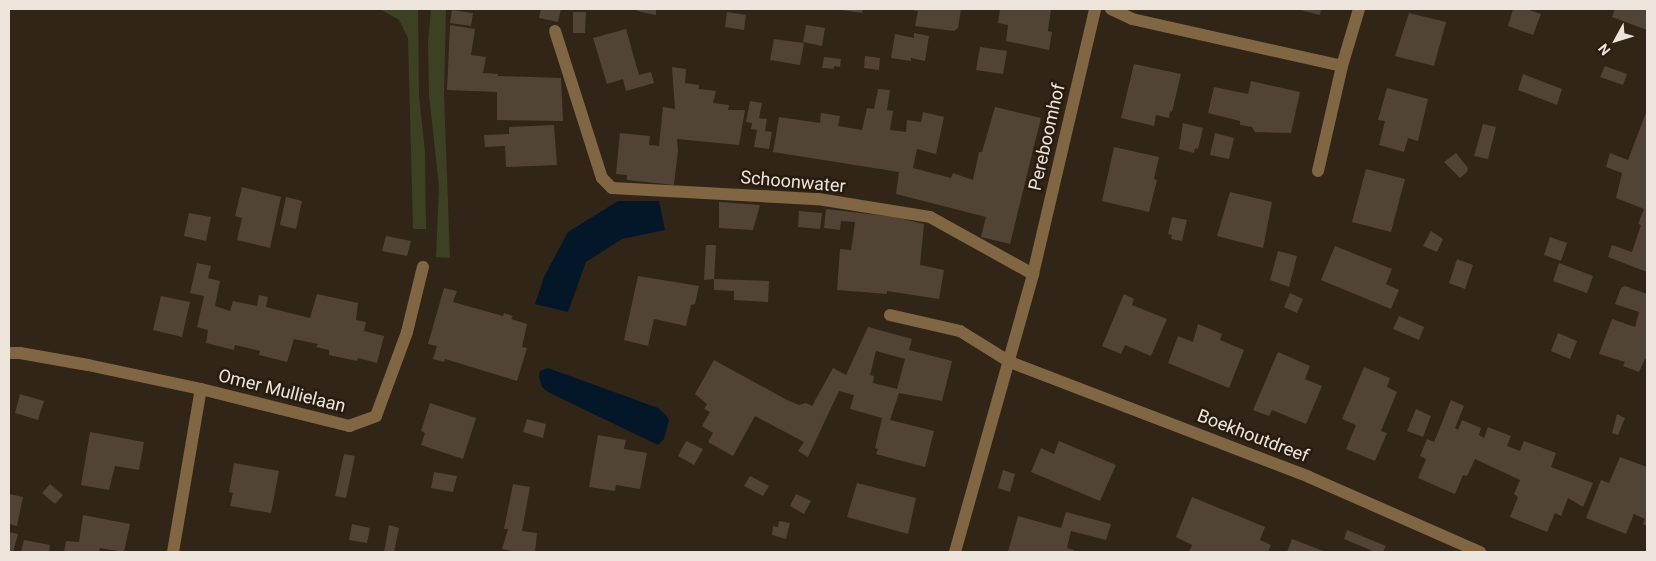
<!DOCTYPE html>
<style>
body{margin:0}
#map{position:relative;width:1656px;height:561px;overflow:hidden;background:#312518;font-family:Roboto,sans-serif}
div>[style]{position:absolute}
.green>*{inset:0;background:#3d4123}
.water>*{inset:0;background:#031728}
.building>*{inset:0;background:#514336}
.minor>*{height:12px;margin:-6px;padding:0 6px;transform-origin:6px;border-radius:6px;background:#816644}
span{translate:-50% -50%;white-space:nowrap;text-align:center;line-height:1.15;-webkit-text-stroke:5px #271c0e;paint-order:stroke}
.street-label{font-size:18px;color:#ede5dc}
.frame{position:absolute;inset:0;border:10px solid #ede5dc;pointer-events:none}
.north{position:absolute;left:1591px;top:15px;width:50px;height:50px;-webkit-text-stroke:4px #271c0e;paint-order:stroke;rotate:231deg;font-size:14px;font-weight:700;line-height:20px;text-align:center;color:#ede5dc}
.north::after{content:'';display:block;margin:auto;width:18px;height:22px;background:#ede5dc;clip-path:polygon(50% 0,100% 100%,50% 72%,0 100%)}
</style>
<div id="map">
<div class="green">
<i style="clip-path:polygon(380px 9px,418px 9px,419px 96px,425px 152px,426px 229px,413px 229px,408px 38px,399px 20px)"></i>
<i style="clip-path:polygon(431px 9px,446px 9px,444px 94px,450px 258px,436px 257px,439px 187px,429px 95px,428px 42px)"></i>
</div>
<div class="water">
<i style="clip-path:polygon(618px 201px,659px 201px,665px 230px,622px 239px,586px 262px,568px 312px,535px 304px,544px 277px,568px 232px)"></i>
<i style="clip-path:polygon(548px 368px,658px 408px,665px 414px,669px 420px,664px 439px,658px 445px,548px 392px,542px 387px,539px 377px,540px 371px)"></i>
</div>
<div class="building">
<i style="clip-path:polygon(541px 9px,561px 9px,558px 22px,539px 18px)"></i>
<i style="clip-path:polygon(638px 9px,656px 9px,656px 15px,637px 11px)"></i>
<i style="clip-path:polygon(835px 9px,863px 9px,862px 13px)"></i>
<i style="clip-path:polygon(906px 9px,961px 9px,958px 28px,954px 31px,915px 26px,918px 11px)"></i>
<i style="clip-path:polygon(1000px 9px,1051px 9px,1048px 31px,1052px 32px,1049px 50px,1006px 41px,1008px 25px,998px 23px)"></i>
<i style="clip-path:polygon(1296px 9px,1321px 9px,1320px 15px)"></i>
<i style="clip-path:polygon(1513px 9px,1526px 9px,1541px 14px,1533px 35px,1508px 26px)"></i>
<i style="clip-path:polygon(1615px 9px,1647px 9px,1647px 30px,1612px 17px)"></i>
<i style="clip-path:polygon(452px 10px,473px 13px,471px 26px,450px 23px)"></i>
<i style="clip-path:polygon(573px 12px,586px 12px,585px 33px,573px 33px)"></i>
<i style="clip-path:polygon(727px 12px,746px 15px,744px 30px,725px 27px)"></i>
<i style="clip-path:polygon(1409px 13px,1446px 22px,1434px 66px,1395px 56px)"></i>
<i style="clip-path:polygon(450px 25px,475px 29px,471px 55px,486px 57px,483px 73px,498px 74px,498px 76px,561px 78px,563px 121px,497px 120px,497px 92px,447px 90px)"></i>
<i style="clip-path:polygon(806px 25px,825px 28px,822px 46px,803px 42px)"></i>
<i style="clip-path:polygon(626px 29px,639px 75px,651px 72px,654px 83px,626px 91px,623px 79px,607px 84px,593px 38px)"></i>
<i style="clip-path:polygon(914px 33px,929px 36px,925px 61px,911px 58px,911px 61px,891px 58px,895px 34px,914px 38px)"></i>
<i style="clip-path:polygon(774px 39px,804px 43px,800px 65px,770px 60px)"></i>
<i style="clip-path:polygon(980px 47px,1007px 51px,1003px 74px,976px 70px)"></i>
<i style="clip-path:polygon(865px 56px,880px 58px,879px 70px,864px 68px)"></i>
<i style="clip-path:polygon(824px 57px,841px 59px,840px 67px,834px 66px,834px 69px,822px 68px)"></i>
<i style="clip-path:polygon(1134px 64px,1181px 74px,1172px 112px,1170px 111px,1169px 118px,1156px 115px,1154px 126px,1121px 118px)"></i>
<i style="clip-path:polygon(1605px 66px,1627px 74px,1623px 85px,1600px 77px)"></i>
<i style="clip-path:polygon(672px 67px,686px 69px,685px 83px,699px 85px,699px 89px,716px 91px,713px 103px,729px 105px,728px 110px,745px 110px,739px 145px,677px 139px,678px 150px,674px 185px,627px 180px,627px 175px,616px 174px,620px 133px,650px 136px,649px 145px,659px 146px,663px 107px,675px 109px)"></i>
<i style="clip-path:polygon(1523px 74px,1562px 89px,1557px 105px,1518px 90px)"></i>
<i style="clip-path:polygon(1251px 81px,1300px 92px,1291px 133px,1255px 132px,1252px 127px,1240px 125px,1240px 121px,1208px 113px,1214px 87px,1248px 94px)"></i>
<i style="clip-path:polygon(1387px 88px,1428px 99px,1418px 141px,1408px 138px,1404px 152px,1379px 145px,1385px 121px,1378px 120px)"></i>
<i style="clip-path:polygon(878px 89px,890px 90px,887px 110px,893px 111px,890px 130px,906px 132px,907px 120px,921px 122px,923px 112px,944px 117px,936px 154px,917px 149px,913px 168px,951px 178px,953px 173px,973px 180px,979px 152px,982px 152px,995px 107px,1041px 118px,1010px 244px,981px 237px,986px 217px,896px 194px,899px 172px,773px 152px,779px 117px,820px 123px,821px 113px,840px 116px,838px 126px,862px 130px,867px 108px,874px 109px)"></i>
<i style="clip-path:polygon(750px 101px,762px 103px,759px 118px,767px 119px,765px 131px,772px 132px,769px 149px,754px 147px,757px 130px,751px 129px,752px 123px,746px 122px)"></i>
<i style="clip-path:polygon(1647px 110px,1647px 272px,1608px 257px,1612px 245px,1632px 252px,1641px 225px,1638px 224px,1644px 209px,1616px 198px,1622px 173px,1606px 167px,1610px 153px,1628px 160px)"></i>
<i style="clip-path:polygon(1183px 123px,1203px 128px,1198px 149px,1195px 148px,1194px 153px,1179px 149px)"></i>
<i style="clip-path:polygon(1483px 124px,1496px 127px,1488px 159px,1474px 156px)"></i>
<i style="clip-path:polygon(554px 125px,557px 165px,506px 167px,505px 146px,485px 147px,484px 135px,509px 134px,509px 127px)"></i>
<i style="clip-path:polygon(1215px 133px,1234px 138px,1229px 159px,1210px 155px)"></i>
<i style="clip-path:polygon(1114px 147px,1159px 157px,1154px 179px,1157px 180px,1149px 212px,1102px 201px)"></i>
<i style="clip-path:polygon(1456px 153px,1468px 168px,1467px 172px,1460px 178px,1444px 162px)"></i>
<i style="clip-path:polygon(1366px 169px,1405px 179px,1391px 232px,1352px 222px)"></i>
<i style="clip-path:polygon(242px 187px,281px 197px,270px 248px,237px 240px,242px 218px,235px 216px)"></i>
<i style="clip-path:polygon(1230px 192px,1272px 202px,1263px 248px,1217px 236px)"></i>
<i style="clip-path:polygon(286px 197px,302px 201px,296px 229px,280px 225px)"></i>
<i style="clip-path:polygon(719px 202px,760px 205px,753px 230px,719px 228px)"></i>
<i style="clip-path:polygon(826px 209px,895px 217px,924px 224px,920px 265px,944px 270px,939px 299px,887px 291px,887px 294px,837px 290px,840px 249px,851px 250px,855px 222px,841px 221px,840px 230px,824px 228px)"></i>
<i style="clip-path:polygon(799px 211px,822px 213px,820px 229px,798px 227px)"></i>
<i style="clip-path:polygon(189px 213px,211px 217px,206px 241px,184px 236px)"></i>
<i style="clip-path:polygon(1172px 217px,1187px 220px,1182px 241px,1171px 239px,1172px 235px,1168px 234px)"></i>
<i style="clip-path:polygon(1431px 231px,1443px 239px,1437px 252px,1423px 246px)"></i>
<i style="clip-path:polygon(386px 236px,411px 241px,407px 256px,382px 251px)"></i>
<i style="clip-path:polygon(1550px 237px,1567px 243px,1561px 261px,1544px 255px)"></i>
<i style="clip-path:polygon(706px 245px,716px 245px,714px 279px,704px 280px)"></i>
<i style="clip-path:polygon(1335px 246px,1392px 269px,1386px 284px,1399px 290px,1391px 309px,1321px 280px)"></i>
<i style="clip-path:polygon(1278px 251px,1297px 256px,1289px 287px,1270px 280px)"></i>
<i style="clip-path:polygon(1457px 259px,1473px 265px,1465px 289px,1449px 283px)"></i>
<i style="clip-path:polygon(197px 263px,211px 266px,208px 278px,220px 281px,215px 306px,230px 311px,233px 301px,257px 306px,259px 295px,268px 297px,266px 307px,310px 318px,317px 294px,358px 303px,356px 320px,366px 322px,364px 331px,384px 336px,377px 363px,358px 358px,357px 361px,329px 355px,329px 350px,316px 347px,318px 344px,294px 339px,287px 362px,259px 355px,260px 351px,235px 345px,234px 350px,206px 343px,208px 330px,197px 327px,204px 296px,190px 293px)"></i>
<i style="clip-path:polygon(1559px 263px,1593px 276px,1587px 293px,1553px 281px)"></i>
<i style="clip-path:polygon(638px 276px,699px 286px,695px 304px,691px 305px,686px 326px,654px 319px,648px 346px,624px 340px)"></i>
<i style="clip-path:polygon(714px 279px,769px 281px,768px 302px,734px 300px,734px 291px,714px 290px)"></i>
<i style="clip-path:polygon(1625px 286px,1647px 294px,1647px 360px,1645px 359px,1639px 372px,1623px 366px,1625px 362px,1599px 354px,1612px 319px,1635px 327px,1639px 312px,1615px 304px,1621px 288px)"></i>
<i style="clip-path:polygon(444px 288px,457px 291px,453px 302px,503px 316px,504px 313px,513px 316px,511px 319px,527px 324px,522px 347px,527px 348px,517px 381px,445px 359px,444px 362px,433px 359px,437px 346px,428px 344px)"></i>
<i style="clip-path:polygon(1290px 293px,1303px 299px,1297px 313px,1284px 307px)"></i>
<i style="clip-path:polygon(1124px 294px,1134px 299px,1132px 305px,1167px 319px,1151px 356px,1125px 345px,1121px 354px,1102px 346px)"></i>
<i style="clip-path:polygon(161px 296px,190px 302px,182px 337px,153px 330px)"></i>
<i style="clip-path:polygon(1399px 316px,1424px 327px,1419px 340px,1393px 329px)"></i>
<i style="clip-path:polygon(1198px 324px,1222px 334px,1220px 340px,1244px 350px,1229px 388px,1168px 363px,1178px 336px,1193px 342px)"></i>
<i style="clip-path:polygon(evenodd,868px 327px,912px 339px,909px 350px,952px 361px,942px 401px,899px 393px,890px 420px,934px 431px,925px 467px,876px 454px,878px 449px,875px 448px,882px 418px,850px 409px,854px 395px,839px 391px,808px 457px,798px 451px,804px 442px,755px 416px,733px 456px,708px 442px,713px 433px,702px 426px,710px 412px,704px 409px,707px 404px,695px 394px,714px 360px,787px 400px,799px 405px,806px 403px,812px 406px,833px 368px,846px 375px,868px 327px,876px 351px,905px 359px,897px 389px,873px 383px,874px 376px,870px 375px,876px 351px)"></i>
<i style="clip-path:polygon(1558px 333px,1577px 341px,1570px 359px,1551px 351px)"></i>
<i style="clip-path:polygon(1278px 352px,1310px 366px,1305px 379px,1322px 386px,1306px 424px,1272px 410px,1269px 416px,1253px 410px)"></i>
<i style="clip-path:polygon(1364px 367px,1390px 378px,1387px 387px,1397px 392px,1381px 431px,1387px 433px,1375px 461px,1346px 449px,1356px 425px,1342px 419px)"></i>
<i style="clip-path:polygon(20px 394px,44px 401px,38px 420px,15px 413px)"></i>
<i style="clip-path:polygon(1451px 400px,1464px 406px,1455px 428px,1458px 430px,1462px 420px,1481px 428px,1479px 435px,1484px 438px,1488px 427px,1511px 436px,1507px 446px,1520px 451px,1524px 441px,1556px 453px,1551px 467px,1593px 483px,1583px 507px,1568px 498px,1561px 516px,1555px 513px,1547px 532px,1510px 517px,1518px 497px,1514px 494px,1520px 480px,1475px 459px,1467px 476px,1463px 475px,1455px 494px,1418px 478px,1426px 459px,1420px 456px,1427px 439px,1434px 442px)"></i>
<i style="clip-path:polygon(430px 403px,476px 418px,463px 459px,421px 445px,425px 433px,421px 431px)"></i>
<i style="clip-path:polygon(1416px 409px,1431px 416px,1423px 437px,1407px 431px)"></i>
<i style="clip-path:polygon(1617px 414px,1625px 418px,1618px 435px,1612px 433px)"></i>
<i style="clip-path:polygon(527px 419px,546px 424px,543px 438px,523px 432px)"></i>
<i style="clip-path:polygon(90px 432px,144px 442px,139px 470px,115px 466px,109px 490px,81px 485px)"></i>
<i style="clip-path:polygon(598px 435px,626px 440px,624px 449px,647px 453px,640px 489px,616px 485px,615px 491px,589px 487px)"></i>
<i style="clip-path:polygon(686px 441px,703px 449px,694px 465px,678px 456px)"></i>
<i style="clip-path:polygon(1059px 441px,1116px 465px,1100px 501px,1031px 472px,1041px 448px,1054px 454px)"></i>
<i style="clip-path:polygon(344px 454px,355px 456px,346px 498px,335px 496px)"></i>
<i style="clip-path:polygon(1620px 457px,1647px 467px,1647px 526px,1643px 524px,1645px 519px,1634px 514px,1626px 534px,1586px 518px,1601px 480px,1609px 483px)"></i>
<i style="clip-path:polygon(234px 463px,279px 471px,271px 513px,230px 506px,233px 493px,229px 492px)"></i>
<i style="clip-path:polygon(1003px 470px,1015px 474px,1010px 492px,998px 488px)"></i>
<i style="clip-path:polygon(434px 472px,457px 476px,453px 492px,431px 488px)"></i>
<i style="clip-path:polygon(750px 476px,769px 486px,763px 496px,744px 486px)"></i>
<i style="clip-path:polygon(857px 483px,916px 498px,908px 534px,847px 517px)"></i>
<i style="clip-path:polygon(50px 484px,63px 495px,55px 504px,42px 493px)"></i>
<i style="clip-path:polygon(513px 484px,530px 487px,522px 531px,537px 533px,535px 552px,517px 552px,502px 549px,508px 529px,504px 529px)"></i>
<i style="clip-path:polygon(9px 494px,23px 497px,17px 526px,9px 524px)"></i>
<i style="clip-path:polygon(796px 494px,811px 501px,804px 514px,790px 506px)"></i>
<i style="clip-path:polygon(1192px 497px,1265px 527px,1260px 540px,1271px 545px,1268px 552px,1189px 552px,1192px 545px,1176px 537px)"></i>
<i style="clip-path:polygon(1066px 512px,1111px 524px,1106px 540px,1071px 531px,1067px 548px,1074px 550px,1073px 552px,1008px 552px,1018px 516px,1061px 528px)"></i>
<i style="clip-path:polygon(83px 515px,130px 524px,124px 552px,100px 548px,99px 552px,64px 552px,66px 541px,79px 542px)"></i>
<i style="clip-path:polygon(779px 521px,790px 523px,786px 539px,772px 535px,773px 526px,778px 527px)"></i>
<i style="clip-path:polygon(352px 524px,370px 528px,367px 543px,349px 540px)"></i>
<i style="clip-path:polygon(389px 525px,399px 528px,394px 552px,384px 552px)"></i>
<i style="clip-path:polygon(1347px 530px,1386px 546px,1383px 552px,1375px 552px,1344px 539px)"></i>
<i style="clip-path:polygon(9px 532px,18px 534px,13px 552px,9px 552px)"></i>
<i style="clip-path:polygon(1292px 539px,1326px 552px,1287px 552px)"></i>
<i style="clip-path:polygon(24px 540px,50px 545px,49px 552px,21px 552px)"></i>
</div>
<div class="minor">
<i style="left:1111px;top:9px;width:23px;rotate:25deg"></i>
<i style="left:1132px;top:19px;width:215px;rotate:12.6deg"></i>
<i style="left:1342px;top:66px;width:59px;rotate:-73.4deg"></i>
<i style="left:555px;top:31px;width:154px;rotate:72.3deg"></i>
<i style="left:602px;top:178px;width:14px;rotate:45deg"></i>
<i style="left:612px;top:188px;width:206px;rotate:3.1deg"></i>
<i style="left:818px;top:199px;width:113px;rotate:9.1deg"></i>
<i style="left:930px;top:217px;width:118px;rotate:29deg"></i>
<i style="left:1318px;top:171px;width:108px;rotate:-77.1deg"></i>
<i style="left:890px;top:315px;width:72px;rotate:12.9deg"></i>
<i style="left:960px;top:331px;width:59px;rotate:31.8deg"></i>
<i style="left:1010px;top:362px;width:320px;rotate:21deg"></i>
<i style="left:1309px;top:477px;width:187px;rotate:23.7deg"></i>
<i style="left:9px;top:353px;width:11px"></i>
<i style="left:20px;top:353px;width:69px;rotate:10deg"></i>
<i style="left:88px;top:365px;width:116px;rotate:12deg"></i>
<i style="left:173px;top:552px;width:165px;rotate:-80.3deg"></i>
<i style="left:201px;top:389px;width:153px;rotate:14deg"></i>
<i style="left:349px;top:426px;width:29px;rotate:-20deg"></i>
<i style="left:376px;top:416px;width:90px;rotate:-69.7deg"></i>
<i style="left:407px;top:332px;width:67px;rotate:-76.2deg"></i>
<i style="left:955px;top:552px;width:289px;rotate:-74.3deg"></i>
<i style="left:1033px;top:274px;width:272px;rotate:-76.8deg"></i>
</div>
<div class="street-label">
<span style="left:1047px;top:137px;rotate:-77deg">Pereboomhof</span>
<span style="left:793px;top:182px;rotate:5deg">Schoonwater</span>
<span style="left:282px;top:391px;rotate:14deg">Omer Mullielaan</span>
<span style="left:1253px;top:436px;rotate:21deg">Boekhoutdreef</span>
</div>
<div class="frame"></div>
<div class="north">N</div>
</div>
